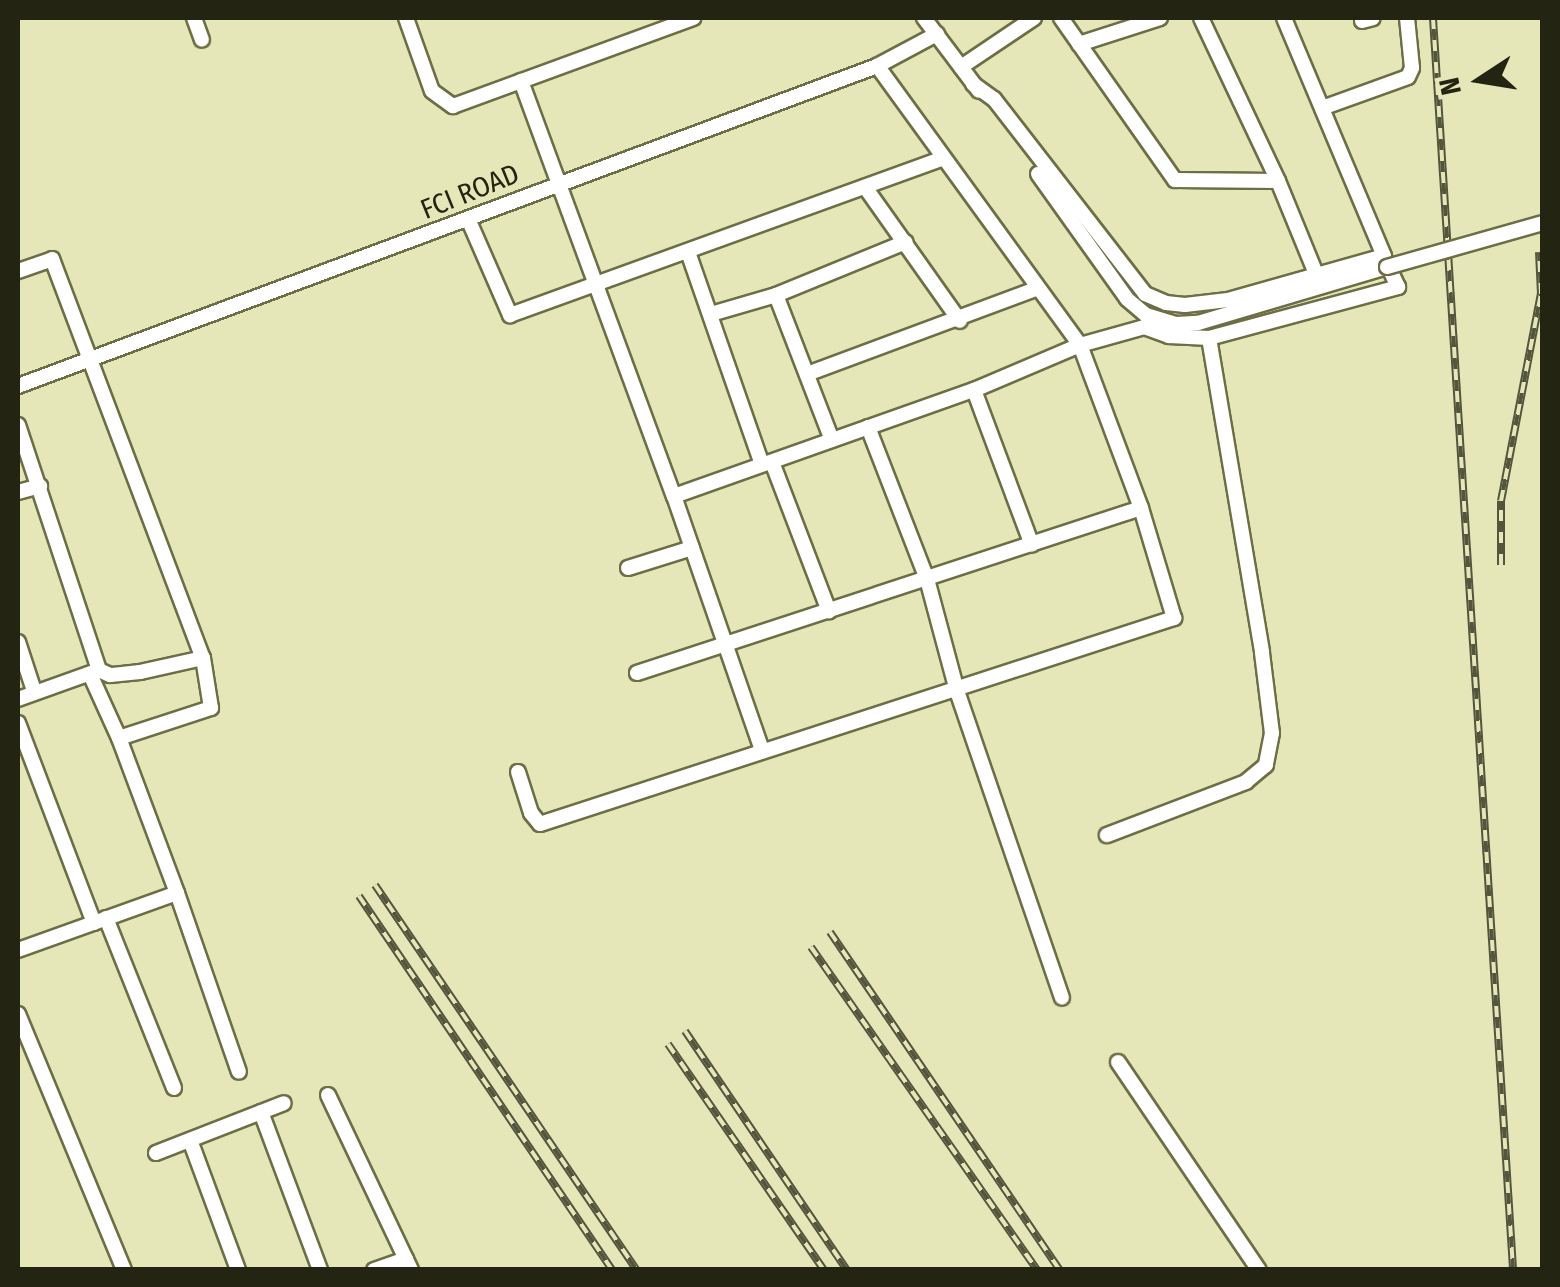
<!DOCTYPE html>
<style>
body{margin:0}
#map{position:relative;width:1560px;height:1287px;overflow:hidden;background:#e5e7b9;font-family:"Fira Sans Condensed",sans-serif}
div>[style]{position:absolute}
.roads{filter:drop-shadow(2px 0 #6d6e45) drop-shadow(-2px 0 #6d6e45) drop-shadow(0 2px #6d6e45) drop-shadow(0 -2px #6d6e45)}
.minor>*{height:14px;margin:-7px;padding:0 7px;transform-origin:7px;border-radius:7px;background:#fff}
.rail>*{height:8px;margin-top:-4px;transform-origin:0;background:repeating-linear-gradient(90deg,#e5e7b9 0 11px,#53553c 0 22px);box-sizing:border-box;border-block:2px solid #53553c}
.bridges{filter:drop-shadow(2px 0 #6d6e45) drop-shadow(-2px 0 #6d6e45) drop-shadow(0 2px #6d6e45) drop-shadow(0 -2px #6d6e45)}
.minor-bridge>*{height:14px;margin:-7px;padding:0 7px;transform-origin:7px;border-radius:7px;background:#fff}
span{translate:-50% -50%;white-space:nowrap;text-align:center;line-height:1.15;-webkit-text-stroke:8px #e5e7b9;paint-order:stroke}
.street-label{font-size:28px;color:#232412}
.frame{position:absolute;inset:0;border:20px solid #232412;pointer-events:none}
.north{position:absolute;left:1430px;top:30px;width:100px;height:100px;-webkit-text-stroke:8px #e5e7b9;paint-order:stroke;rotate:258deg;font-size:28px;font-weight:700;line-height:40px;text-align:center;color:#232412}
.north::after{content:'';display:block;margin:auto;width:35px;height:45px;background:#232412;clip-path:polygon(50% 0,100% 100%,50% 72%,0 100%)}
</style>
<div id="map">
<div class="roads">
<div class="minor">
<i style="left:194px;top:18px;width:23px;rotate:70deg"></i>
<i style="left:406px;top:18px;width:77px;rotate:70.4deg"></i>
<i style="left:432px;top:91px;width:26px;rotate:36deg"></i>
<i style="left:453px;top:106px;width:256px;rotate:-20.1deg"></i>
<i style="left:924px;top:18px;width:91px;rotate:53deg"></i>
<i style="left:1061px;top:18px;width:198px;rotate:54.9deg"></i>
<i style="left:1175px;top:180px;width:103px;rotate:0.6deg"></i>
<i style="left:1278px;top:181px;width:103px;rotate:67.7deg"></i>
<i style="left:1201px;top:18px;width:180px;rotate:64.7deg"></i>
<i style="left:1362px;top:21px;width:11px;rotate:-15deg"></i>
<i style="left:1079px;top:44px;width:85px;rotate:-17.8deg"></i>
<i style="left:961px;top:67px;width:88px;rotate:-33.9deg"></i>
<i style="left:521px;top:81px;width:442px;rotate:69.8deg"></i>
<i style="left:674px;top:496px;width:318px;rotate:-19.5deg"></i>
<i style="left:974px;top:390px;width:115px;rotate:-23deg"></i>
<i style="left:1080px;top:345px;width:66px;rotate:-15.7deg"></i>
<i style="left:1144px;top:327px;width:27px;rotate:20deg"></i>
<i style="left:1169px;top:336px;width:40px;rotate:2.9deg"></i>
<i style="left:1209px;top:338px;width:319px;rotate:80.4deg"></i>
<i style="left:1262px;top:653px;width:81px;rotate:82.9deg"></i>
<i style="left:1272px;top:733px;width:33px;rotate:101deg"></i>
<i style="left:1266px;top:765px;width:26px;rotate:140deg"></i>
<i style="left:1246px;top:782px;width:149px;rotate:159.1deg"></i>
<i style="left:973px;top:84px;width:26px;rotate:36deg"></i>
<i style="left:994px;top:99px;width:247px;rotate:52.2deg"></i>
<i style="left:1145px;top:294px;width:23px;rotate:23deg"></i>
<i style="left:1166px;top:303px;width:19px;rotate:6deg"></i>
<i style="left:1185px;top:305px;width:43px;rotate:-6.6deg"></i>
<i style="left:1228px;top:300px;width:162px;rotate:-15.8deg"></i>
<i style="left:1384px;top:256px;width:258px;rotate:-112.8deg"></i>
<i style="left:1322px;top:108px;width:91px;rotate:-19.8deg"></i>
<i style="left:1408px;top:77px;width:10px;rotate:-66deg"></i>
<i style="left:1412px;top:68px;width:50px;rotate:-95.7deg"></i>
<i style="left:1038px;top:174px;width:153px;rotate:54.5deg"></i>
<i style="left:1127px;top:299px;width:25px;rotate:40deg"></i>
<i style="left:1146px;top:315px;width:31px;rotate:17deg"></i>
<i style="left:1176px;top:324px;width:22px;rotate:-3deg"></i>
<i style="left:1198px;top:323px;width:197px;rotate:-16.5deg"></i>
<i style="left:865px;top:187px;width:164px;rotate:54.7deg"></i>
<i style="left:469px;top:221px;width:103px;rotate:66.4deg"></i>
<i style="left:510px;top:315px;width:458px;rotate:-19.9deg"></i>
<i style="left:688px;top:252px;width:225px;rotate:70.8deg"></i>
<i style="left:18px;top:271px;width:36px;rotate:-19deg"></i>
<i style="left:52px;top:259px;width:427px;rotate:69.3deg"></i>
<i style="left:203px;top:658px;width:65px;rotate:167.5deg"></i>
<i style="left:140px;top:672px;width:30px;rotate:174deg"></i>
<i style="left:110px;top:675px;width:12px;rotate:-156deg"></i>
<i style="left:99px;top:670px;width:86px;rotate:160.3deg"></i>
<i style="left:776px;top:295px;width:155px;rotate:68.9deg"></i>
<i style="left:711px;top:314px;width:68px;rotate:-16.3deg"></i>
<i style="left:776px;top:295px;width:140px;rotate:-22.2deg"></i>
<i style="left:1209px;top:338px;width:196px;rotate:-15.1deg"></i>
<i style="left:1398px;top:287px;width:29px;rotate:-115deg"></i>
<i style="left:807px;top:374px;width:244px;rotate:-20.4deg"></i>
<i style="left:18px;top:386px;width:917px;rotate:-20.43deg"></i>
<i style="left:877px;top:66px;width:68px;rotate:-28.1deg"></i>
<i style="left:974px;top:390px;width:165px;rotate:69.5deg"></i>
<i style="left:18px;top:425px;width:258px;rotate:71.7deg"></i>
<i style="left:868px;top:427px;width:163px;rotate:68.8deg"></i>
<i style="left:927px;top:579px;width:116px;rotate:75deg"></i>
<i style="left:957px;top:691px;width:324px;rotate:71.1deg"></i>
<i style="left:772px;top:462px;width:160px;rotate:69.1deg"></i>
<i style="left:18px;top:492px;width:23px;rotate:-15deg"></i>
<i style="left:674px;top:496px;width:269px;rotate:70.9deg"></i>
<i style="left:628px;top:568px;width:67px;rotate:-17.4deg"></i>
<i style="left:18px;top:642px;width:52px;rotate:71.9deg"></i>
<i style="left:637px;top:673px;width:530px;rotate:-18.13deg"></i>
<i style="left:18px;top:723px;width:214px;rotate:69.2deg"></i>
<i style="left:119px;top:738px;width:97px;rotate:-18.1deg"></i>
<i style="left:211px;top:708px;width:51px;rotate:-99.1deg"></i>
<i style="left:518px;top:772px;width:43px;rotate:72.4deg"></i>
<i style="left:531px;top:813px;width:14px;rotate:51deg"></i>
<i style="left:540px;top:824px;width:667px;rotate:-18deg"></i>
<i style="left:1174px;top:618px;width:115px;rotate:-106.7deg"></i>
<i style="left:1141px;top:508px;width:174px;rotate:-110.5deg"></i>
<i style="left:1080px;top:345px;width:345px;rotate:-126deg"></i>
<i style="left:177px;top:893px;width:189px;rotate:70.9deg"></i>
<i style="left:106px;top:918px;width:183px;rotate:68.2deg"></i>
<i style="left:18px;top:950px;width:169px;rotate:-19.7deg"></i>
<i style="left:177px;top:893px;width:165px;rotate:-110.5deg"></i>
<i style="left:119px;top:738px;width:70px;rotate:-114.4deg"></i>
<i style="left:18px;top:1014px;width:277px;rotate:67.5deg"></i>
<i style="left:1118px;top:1062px;width:251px;rotate:55.9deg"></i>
<i style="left:328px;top:1095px;width:194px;rotate:64.6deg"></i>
<i style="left:261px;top:1112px;width:169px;rotate:69.5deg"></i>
<i style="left:190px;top:1140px;width:139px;rotate:69.7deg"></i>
<i style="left:156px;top:1153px;width:137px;rotate:-21.3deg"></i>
<i style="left:374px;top:1270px;width:34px;rotate:-19deg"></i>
</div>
</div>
<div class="rail">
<i style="left:1433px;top:18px;width:1255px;rotate:86.34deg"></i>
<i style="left:1501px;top:565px;width:64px;rotate:-90deg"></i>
<i style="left:1501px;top:501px;width:211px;rotate:-79.1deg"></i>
<i style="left:1541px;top:294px;width:42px;rotate:-92.7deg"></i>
<i style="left:375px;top:885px;width:466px;rotate:55.8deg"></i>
<i style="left:359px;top:896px;width:452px;rotate:55.9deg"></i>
<i style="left:830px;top:932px;width:409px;rotate:55.8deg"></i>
<i style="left:811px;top:947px;width:394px;rotate:55deg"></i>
<i style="left:685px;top:1031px;width:289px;rotate:55.9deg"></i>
<i style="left:668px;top:1044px;width:275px;rotate:55.4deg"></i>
</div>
<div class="bridges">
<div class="minor-bridge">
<i style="left:1387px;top:267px;width:161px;rotate:-15.8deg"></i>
</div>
</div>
<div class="street-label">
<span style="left:470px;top:192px;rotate:-22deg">FCI ROAD</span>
</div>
<div class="frame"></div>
<div class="north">N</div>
</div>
